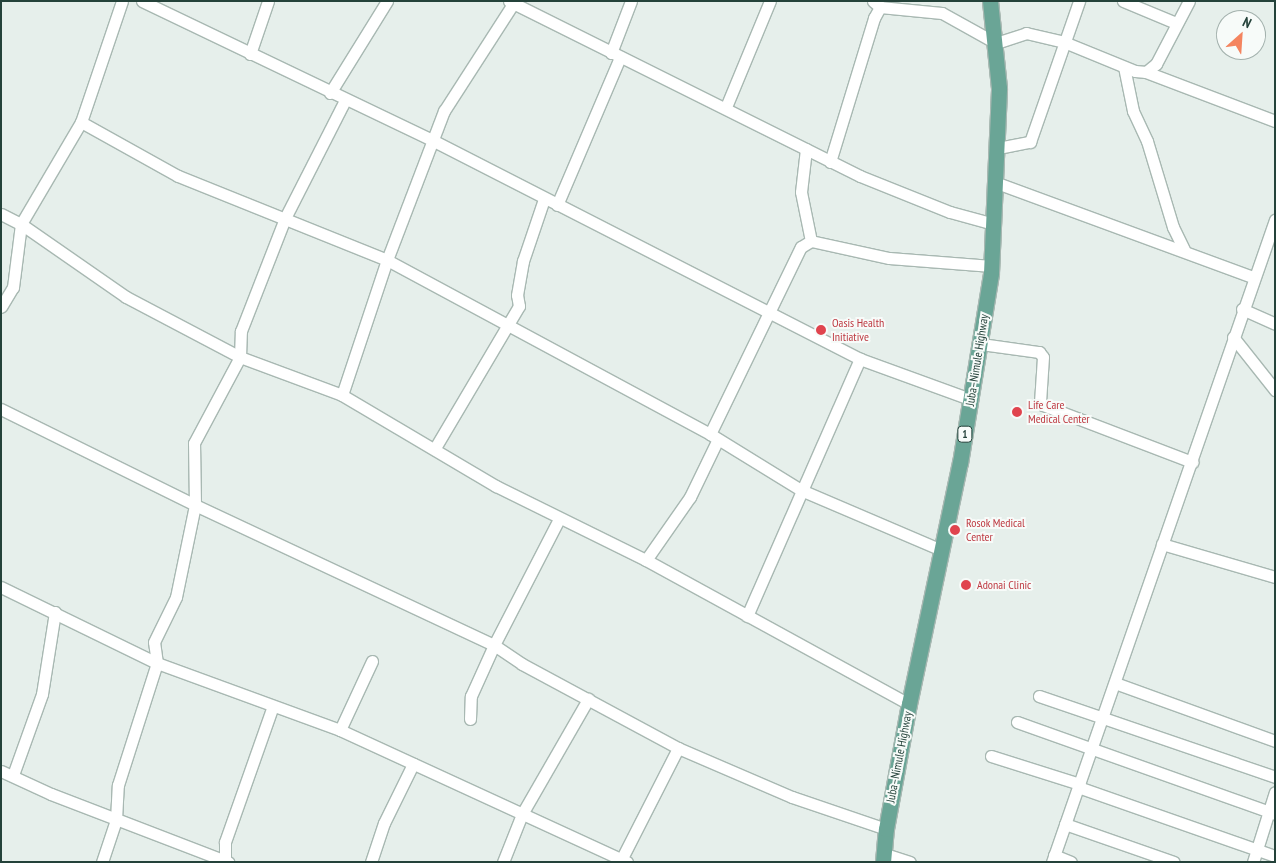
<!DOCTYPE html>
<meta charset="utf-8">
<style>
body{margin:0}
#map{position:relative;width:1276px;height:863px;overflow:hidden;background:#e6efeb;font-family:"PT Sans Narrow",sans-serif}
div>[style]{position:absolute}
.roads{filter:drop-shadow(1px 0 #a8b8b2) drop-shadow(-1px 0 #a8b8b2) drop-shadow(0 1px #a8b8b2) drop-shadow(0 -1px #a8b8b2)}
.street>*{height:11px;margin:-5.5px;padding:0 5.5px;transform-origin:5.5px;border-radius:5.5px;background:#fff}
.primary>*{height:15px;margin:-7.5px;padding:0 7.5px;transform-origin:7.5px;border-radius:7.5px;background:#6aa596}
.dots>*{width:14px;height:14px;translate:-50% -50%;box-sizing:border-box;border:2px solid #f7fbf9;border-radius:50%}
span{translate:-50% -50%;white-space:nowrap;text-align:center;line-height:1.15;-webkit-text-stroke:4px #f7fbf9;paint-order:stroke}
.shield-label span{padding:1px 4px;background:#f7fbf9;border:1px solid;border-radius:4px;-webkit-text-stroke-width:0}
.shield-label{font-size:11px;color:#24423a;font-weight:700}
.health-label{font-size:12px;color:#be3a42}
.left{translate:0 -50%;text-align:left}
.street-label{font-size:12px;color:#24423a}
.frame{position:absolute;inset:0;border:2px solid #24423a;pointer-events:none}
.north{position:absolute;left:1216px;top:10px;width:50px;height:50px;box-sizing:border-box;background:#f7fbf9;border:1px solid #a3b1ad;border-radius:50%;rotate:26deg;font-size:14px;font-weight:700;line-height:20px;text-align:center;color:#24423a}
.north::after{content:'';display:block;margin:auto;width:18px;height:22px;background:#f4845f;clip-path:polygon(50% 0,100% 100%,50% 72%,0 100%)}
</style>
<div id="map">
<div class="roads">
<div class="street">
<i style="left:122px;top:1px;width:128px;rotate:108.7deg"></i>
<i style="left:81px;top:122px;width:118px;rotate:120.5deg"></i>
<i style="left:21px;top:224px;width:128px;rotate:34.8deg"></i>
<i style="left:126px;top:297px;width:129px;rotate:27.8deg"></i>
<i style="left:240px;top:357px;width:109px;rotate:20.4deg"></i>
<i style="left:342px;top:395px;width:179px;rotate:30.6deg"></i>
<i style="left:496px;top:486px;width:167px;rotate:26.3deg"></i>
<i style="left:646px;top:560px;width:300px;rotate:28.7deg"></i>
<i style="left:142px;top:1px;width:324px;rotate:25.6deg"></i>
<i style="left:434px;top:141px;width:479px;rotate:27.1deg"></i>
<i style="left:860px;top:359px;width:117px;rotate:20deg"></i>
<i style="left:509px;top:1px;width:392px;rotate:26.5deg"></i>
<i style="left:860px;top:176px;width:97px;rotate:21.8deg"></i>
<i style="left:950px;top:212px;width:46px;rotate:15.3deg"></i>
<i style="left:873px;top:1px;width:9px;rotate:41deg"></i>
<i style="left:880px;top:7px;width:62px;rotate:5.5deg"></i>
<i style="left:942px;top:13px;width:62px;rotate:29.1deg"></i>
<i style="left:996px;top:43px;width:32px;rotate:-18deg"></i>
<i style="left:1026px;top:33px;width:39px;rotate:13deg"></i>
<i style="left:1064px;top:42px;width:77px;rotate:22.2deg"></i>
<i style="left:1135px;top:71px;width:11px;rotate:5deg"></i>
<i style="left:1146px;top:72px;width:13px;rotate:-39deg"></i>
<i style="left:1156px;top:64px;width:71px;rotate:-62.4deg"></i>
<i style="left:1123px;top:1px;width:57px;rotate:22.5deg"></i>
<i style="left:611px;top:53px;width:56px;rotate:-69deg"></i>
<i style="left:250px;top:54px;width:56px;rotate:-71.2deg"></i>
<i style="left:1124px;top:67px;width:45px;rotate:78.4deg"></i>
<i style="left:1133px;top:111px;width:33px;rotate:65deg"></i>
<i style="left:1147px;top:141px;width:90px;rotate:73.2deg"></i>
<i style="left:1173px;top:227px;width:25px;rotate:64deg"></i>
<i style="left:1146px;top:72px;width:138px;rotate:20.8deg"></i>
<i style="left:330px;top:93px;width:108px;rotate:-58.2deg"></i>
<i style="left:726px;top:107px;width:115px;rotate:-67.5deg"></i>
<i style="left:81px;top:122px;width:111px;rotate:29.1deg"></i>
<i style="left:178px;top:176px;width:225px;rotate:21.9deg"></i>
<i style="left:387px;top:260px;width:367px;rotate:28.3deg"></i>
<i style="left:710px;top:434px;width:107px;rotate:31.6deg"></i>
<i style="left:801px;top:490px;width:153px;rotate:23.1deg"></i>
<i style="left:998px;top:148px;width:33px;rotate:-11deg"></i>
<i style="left:1030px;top:142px;width:149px;rotate:-70.8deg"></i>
<i style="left:806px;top:149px;width:43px;rotate:96.6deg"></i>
<i style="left:801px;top:192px;width:50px;rotate:78.5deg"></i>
<i style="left:830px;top:162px;width:151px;rotate:-73deg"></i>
<i style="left:874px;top:18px;width:13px;rotate:-61deg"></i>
<i style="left:997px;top:183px;width:273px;rotate:20.2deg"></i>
<i style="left:557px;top:205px;width:161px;rotate:-66.9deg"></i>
<i style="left:1px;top:214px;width:22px;rotate:27deg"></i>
<i style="left:21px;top:224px;width:64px;rotate:97.2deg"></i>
<i style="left:13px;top:287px;width:23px;rotate:121deg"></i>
<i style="left:1242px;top:309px;width:36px;rotate:24deg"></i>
<i style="left:1233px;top:337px;width:68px;rotate:51.6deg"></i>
<i style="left:981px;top:344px;width:59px;rotate:7.9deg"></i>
<i style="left:1039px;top:352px;width:6px;rotate:51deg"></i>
<i style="left:1043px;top:357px;width:45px;rotate:93.8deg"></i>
<i style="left:1040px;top:402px;width:4px;rotate:45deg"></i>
<i style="left:1043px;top:405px;width:160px;rotate:20.9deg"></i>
<i style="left:342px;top:395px;width:142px;rotate:-71.6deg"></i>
<i style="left:387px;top:260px;width:160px;rotate:-69.1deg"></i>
<i style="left:444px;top:111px;width:127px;rotate:-57.2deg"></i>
<i style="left:1px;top:409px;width:216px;rotate:26.3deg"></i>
<i style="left:195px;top:505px;width:330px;rotate:25.1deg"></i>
<i style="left:494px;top:645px;width:34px;rotate:34deg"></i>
<i style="left:522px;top:664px;width:177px;rotate:28.3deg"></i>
<i style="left:678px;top:748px;width:124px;rotate:23.3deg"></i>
<i style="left:792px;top:797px;width:99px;rotate:18.8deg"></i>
<i style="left:710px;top:434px;width:208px;rotate:-64.1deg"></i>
<i style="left:801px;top:247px;width:12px;rotate:-31deg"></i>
<i style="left:811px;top:241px;width:80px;rotate:12.3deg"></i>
<i style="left:889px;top:258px;width:103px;rotate:4.4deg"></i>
<i style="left:435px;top:448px;width:165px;rotate:-59.4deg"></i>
<i style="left:519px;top:306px;width:11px;rotate:-100deg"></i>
<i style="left:517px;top:295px;width:35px;rotate:-80deg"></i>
<i style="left:523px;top:261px;width:65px;rotate:-71.3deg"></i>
<i style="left:1162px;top:544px;width:118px;rotate:16.3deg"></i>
<i style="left:646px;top:560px;width:77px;rotate:-55.1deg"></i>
<i style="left:690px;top:497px;width:64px;rotate:-64.2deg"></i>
<i style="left:1px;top:587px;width:174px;rotate:26deg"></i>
<i style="left:157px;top:663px;width:195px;rotate:20.1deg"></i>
<i style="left:340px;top:730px;width:316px;rotate:24.7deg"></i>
<i style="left:747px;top:616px;width:281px;rotate:-66.3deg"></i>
<i style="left:1115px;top:683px;width:170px;rotate:19.9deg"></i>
<i style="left:1039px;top:696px;width:250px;rotate:18.9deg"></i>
<i style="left:470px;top:719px;width:23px;rotate:-88deg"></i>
<i style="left:471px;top:696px;width:56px;rotate:-65.7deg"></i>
<i style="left:494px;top:645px;width:142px;rotate:-62.7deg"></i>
<i style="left:1017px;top:722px;width:274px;rotate:19.6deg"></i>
<i style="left:340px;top:730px;width:76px;rotate:-65.1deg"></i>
<i style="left:991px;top:756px;width:93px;rotate:17.5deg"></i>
<i style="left:1px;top:771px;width:55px;rotate:24.7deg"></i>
<i style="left:51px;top:794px;width:190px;rotate:21deg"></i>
<i style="left:13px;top:775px;width:86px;rotate:-70.3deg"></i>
<i style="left:42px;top:694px;width:83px;rotate:-81deg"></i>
<i style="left:1078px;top:787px;width:209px;rotate:19.3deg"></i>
<i style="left:1065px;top:824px;width:115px;rotate:19.2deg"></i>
<i style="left:885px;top:854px;width:26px;rotate:18deg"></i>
<i style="left:1054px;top:855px;width:18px;rotate:22deg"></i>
<i style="left:102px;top:862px;width:44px;rotate:-71.6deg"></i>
<i style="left:116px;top:820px;width:35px;rotate:-87deg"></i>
<i style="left:118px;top:785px;width:128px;rotate:-72.3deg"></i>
<i style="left:157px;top:663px;width:21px;rotate:-98deg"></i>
<i style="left:154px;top:642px;width:50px;rotate:-63.9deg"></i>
<i style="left:176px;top:597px;width:94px;rotate:-78.3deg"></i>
<i style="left:195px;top:505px;width:62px;rotate:-90.9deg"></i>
<i style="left:194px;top:443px;width:98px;rotate:-61.9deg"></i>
<i style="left:240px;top:357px;width:26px;rotate:-88deg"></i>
<i style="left:241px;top:331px;width:121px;rotate:-68.7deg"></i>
<i style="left:285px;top:218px;width:132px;rotate:-63deg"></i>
<i style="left:225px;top:862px;width:20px;rotate:-90deg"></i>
<i style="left:225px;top:842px;width:144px;rotate:-70.6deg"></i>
<i style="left:371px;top:862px;width:41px;rotate:-71.6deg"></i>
<i style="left:384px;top:823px;width:66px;rotate:-63.8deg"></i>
<i style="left:503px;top:862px;width:52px;rotate:-68.4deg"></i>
<i style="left:522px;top:814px;width:133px;rotate:-60.1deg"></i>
<i style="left:620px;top:862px;width:128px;rotate:-63deg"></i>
<i style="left:1052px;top:862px;width:680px;rotate:-70.85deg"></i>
<i style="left:1253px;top:862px;width:73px;rotate:-72.6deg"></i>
</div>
<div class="primary">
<i style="left:883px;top:862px;width:33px;rotate:-85deg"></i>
<i style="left:886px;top:829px;width:127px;rotate:-79.6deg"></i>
<i style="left:909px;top:704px;width:246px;rotate:-78.1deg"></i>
<i style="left:960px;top:463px;width:193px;rotate:-80.7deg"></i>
<i style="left:991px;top:273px;width:185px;rotate:-87.5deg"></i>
<i style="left:999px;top:88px;width:87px;rotate:-95.9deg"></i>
</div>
</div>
<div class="dots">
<i style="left:821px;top:330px;background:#e0444e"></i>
<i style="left:1017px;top:412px;background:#e0444e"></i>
<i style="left:955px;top:530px;background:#e0444e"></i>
<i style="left:966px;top:585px;background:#e0444e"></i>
</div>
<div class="shield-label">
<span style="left:965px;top:434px">1</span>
</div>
<div class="health-label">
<span class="left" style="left:832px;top:330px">Oasis Health<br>Initiative</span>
<span class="left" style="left:1028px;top:412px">Life Care<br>Medical Center</span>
<span class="left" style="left:966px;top:530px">Rosok Medical<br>Center</span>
<span class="left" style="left:977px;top:585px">Adonai Clinic</span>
</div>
<div class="street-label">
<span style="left:977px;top:360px;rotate:-81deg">Juba–Nimule Highway</span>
<span style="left:899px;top:757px;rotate:-79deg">Juba–Nimule Highway</span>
</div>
<div class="frame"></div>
<div class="north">N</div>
</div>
